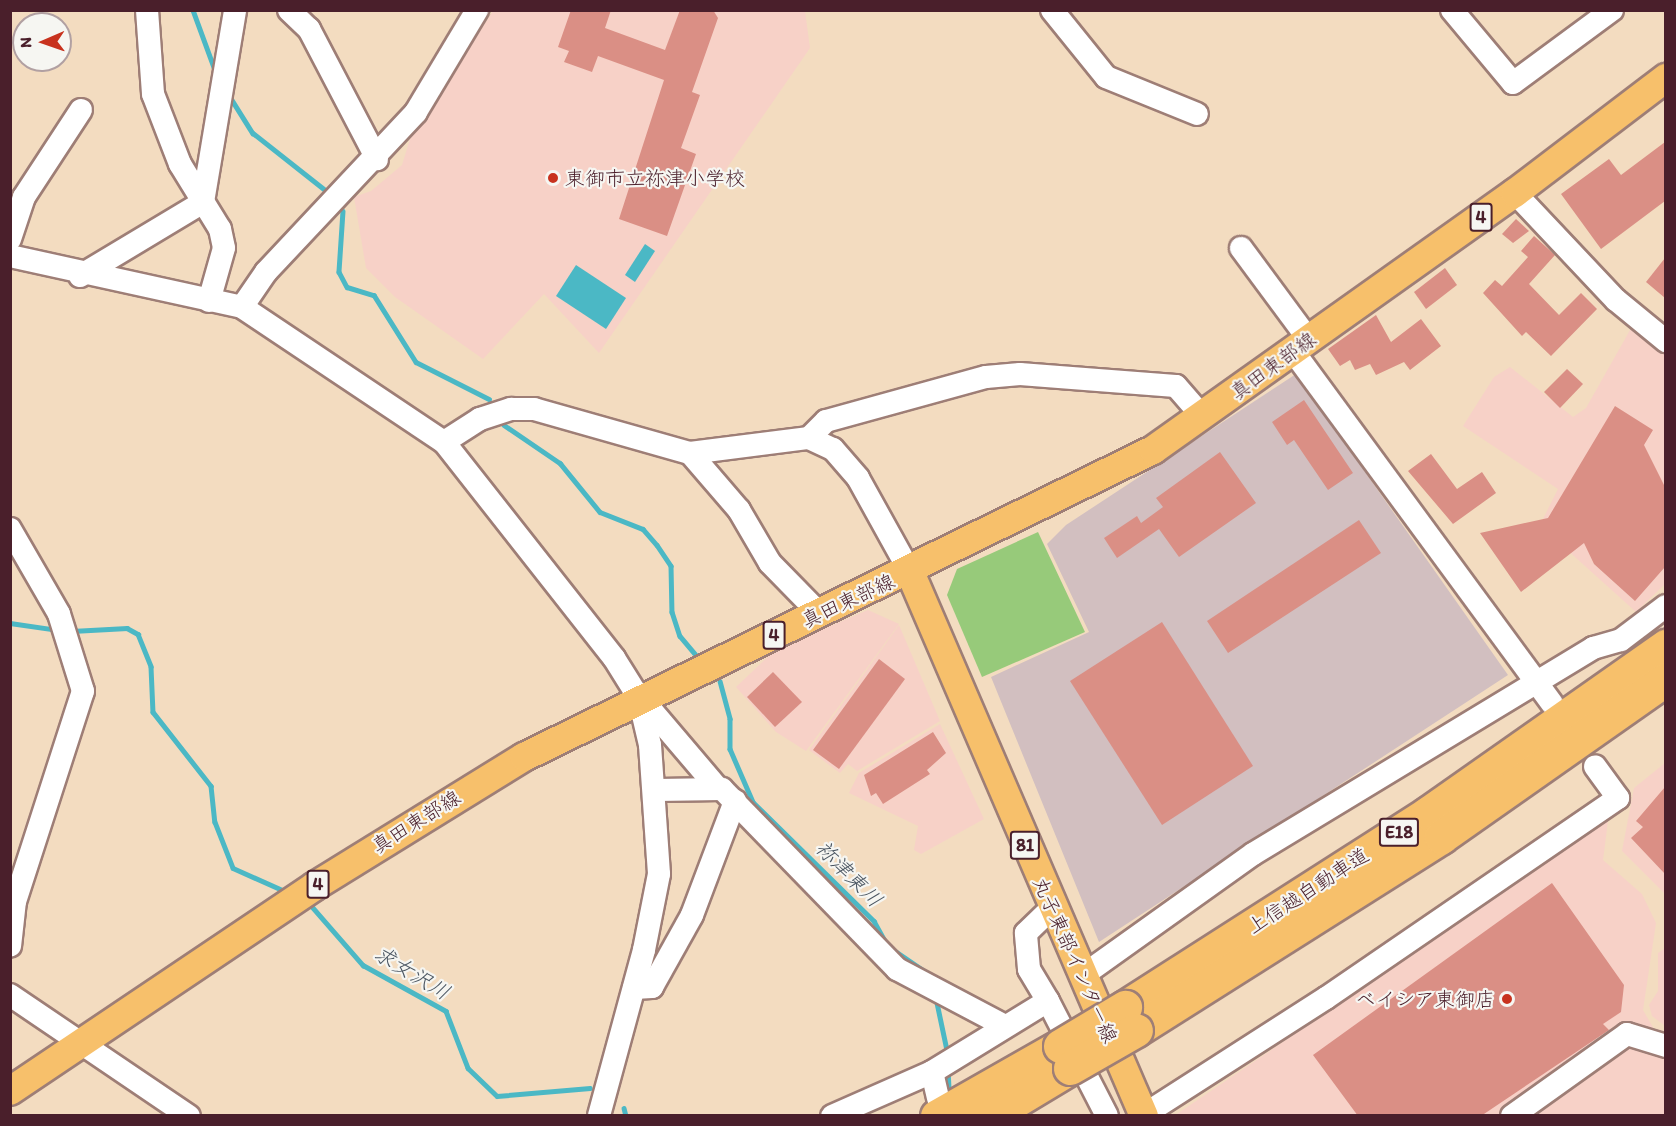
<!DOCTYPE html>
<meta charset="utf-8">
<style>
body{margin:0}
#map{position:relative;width:1676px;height:1126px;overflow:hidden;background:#f3dcc0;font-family:Itim,"Klee One",sans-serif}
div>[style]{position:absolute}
.built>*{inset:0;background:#f7d1c7}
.industrial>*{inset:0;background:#d2bfc0}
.green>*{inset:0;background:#97ca7a}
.water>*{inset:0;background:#4bb8c5}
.stream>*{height:4.5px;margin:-2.25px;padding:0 2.25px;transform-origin:2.25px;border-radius:2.25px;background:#4bb8c5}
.building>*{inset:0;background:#da8f85}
.roads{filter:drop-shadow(2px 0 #9e7e76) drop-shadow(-2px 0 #9e7e76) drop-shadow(0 2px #9e7e76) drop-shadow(0 -2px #9e7e76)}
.minor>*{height:22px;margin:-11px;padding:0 11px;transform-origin:11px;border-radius:11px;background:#fff}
.major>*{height:28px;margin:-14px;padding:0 14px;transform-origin:14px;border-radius:14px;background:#f7c06b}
.highway>*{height:33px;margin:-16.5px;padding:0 16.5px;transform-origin:16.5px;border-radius:16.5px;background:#f7c06b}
.bridges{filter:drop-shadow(2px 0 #9e7e76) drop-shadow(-2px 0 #9e7e76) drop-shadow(0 2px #9e7e76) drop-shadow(0 -2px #9e7e76)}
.highway-bridge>*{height:33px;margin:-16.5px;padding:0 16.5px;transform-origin:16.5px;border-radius:16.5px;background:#f7c06b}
.dots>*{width:16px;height:16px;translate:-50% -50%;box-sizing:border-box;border:3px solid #f6f6f2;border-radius:50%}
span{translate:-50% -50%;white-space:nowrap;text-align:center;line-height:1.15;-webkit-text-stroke:4.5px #f6f6f2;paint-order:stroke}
.shield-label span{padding:2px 4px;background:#f6f6f2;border:2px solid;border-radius:4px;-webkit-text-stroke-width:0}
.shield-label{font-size:18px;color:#4a1f2b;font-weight:700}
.poi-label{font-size:20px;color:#4a1f2b}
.left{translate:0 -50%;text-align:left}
.right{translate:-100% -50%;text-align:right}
.street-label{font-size:20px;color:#4a1f2b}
.water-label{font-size:21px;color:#4a5561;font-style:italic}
.frame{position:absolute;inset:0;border:12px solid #4a1f2b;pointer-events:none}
.north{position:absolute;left:12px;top:12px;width:60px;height:60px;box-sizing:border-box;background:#f6f6f2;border:2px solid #b1a0a2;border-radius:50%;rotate:268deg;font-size:16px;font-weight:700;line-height:24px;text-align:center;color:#4a1f2b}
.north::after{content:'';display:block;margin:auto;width:21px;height:27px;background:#c8321e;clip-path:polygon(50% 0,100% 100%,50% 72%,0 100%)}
</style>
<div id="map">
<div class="built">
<i style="clip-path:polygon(493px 11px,805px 11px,810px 48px,599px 353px,544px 294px,483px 359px,395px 297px,366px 268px,354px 197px,371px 191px,402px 165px,410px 139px)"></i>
<i style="clip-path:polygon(1634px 323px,1665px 348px,1665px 584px,1636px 612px,1565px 548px,1543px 519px,1558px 489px,1463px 426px,1494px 377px,1510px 367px,1573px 417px,1586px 408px)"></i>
<i style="clip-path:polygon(868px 610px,899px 624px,806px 751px,776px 732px,736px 687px,776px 649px)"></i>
<i style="clip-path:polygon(899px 625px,940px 721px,857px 771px,848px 764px,840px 773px,809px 750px)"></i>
<i style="clip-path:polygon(940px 724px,984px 819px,921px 854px,914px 850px,918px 826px,849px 793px,859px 773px)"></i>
<i style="clip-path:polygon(1665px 763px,1665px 894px,1622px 851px,1634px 788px)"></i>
<i style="clip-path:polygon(1608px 821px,1603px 860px,1642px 894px,1656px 923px,1643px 1010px,1654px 1029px,1665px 1031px,1665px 1115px,1174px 1116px)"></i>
<i style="clip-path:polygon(1665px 948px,1665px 1026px,1652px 1016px,1649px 1005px,1658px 991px,1658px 953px)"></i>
</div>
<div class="industrial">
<i style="clip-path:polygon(1296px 374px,1508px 675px,1099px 942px,991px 677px,1089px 632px,1047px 544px,1066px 525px)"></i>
</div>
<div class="green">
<i style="clip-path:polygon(1038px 532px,1085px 632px,982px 677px,947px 595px,957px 569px)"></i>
</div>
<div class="water">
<i style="clip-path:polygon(645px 244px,655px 251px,635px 282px,625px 275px)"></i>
<i style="clip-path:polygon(576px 265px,626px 298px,606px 329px,556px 296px)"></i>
</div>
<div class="stream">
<i style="left:193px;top:10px;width:67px;rotate:69.9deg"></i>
<i style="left:232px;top:100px;width:39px;rotate:58deg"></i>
<i style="left:253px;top:133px;width:90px;rotate:38.3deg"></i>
<i style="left:343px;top:211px;width:61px;rotate:93.8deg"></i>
<i style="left:339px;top:272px;width:17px;rotate:62deg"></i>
<i style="left:347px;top:287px;width:28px;rotate:17deg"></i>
<i style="left:374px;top:295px;width:79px;rotate:57.9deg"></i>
<i style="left:416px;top:362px;width:82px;rotate:26.9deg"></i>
<i style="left:504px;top:425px;width:68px;rotate:34.2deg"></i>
<i style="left:560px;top:463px;width:63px;rotate:50.8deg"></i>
<i style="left:600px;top:512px;width:46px;rotate:21.6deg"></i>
<i style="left:643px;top:529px;width:21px;rotate:49deg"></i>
<i style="left:657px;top:545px;width:25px;rotate:56deg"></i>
<i style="left:671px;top:566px;width:46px;rotate:88.8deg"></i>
<i style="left:672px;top:612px;width:25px;rotate:72deg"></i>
<i style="left:680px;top:636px;width:25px;rotate:50deg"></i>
<i style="left:10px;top:623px;width:49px;rotate:8.3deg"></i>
<i style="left:72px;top:631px;width:55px;rotate:-3.1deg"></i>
<i style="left:127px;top:628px;width:13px;rotate:29deg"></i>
<i style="left:138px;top:634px;width:35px;rotate:68deg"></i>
<i style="left:151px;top:667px;width:45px;rotate:87.5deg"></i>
<i style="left:153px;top:712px;width:94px;rotate:51.9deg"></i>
<i style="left:211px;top:786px;width:36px;rotate:84deg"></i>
<i style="left:215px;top:822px;width:49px;rotate:68.6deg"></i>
<i style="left:233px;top:868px;width:61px;rotate:24.1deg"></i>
<i style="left:720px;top:681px;width:39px;rotate:75deg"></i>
<i style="left:730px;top:719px;width:30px;rotate:90deg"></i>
<i style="left:730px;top:749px;width:58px;rotate:66.5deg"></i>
<i style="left:753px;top:802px;width:170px;rotate:44.5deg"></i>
<i style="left:874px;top:921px;width:29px;rotate:61deg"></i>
<i style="left:888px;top:946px;width:46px;rotate:34.4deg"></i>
<i style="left:308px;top:902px;width:84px;rotate:48.9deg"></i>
<i style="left:363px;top:965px;width:95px;rotate:29deg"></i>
<i style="left:446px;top:1011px;width:61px;rotate:68.9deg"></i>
<i style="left:468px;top:1068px;width:40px;rotate:44deg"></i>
<i style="left:497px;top:1096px;width:93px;rotate:-4.9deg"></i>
<i style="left:936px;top:998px;width:58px;rotate:78.1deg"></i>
<i style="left:948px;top:1069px;width:20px;rotate:87deg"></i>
<i style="left:624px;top:1108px;width:8px;rotate:76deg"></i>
</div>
<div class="building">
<i style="clip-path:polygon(571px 10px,611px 10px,605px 28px,665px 50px,680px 10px,713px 10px,718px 18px,692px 92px,700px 95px,681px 148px,696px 154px,667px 236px,619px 219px,664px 80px,598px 56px,592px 72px,564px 62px,569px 51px,558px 47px)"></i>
<i style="clip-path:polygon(1665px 142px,1665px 201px,1601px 249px,1561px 194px,1609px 159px,1621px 175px)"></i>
<i style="clip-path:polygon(1516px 219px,1529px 231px,1513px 243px,1502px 234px)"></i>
<i style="clip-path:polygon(1534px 236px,1555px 255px,1529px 284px,1559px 315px,1581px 293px,1597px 309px,1551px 356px,1526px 332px,1522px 336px,1483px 293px,1495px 280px,1502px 286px,1528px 257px,1521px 251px)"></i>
<i style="clip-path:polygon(1665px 258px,1665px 298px,1646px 282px)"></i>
<i style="clip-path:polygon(1445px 268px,1457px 285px,1426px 309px,1414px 292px)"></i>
<i style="clip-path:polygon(1376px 315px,1391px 342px,1421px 319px,1441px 346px,1410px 370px,1404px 362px,1376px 375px,1370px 364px,1355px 370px,1350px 360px,1340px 366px,1328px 349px)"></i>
<i style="clip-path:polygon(1567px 369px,1583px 384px,1560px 408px,1544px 392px)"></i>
<i style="clip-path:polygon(1304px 400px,1353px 473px,1328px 490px,1294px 440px,1287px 445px,1272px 422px)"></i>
<i style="clip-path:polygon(1615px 406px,1653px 430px,1644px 445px,1665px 487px,1665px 567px,1635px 601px,1594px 564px,1584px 543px,1521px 592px,1480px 533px,1548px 518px)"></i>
<i style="clip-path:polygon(1220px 452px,1256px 503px,1179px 557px,1159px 529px,1117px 558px,1104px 538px,1137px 516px,1141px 523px,1163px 507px,1156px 498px)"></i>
<i style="clip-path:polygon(1431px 454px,1457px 489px,1482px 472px,1496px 493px,1453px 524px,1408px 471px)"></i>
<i style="clip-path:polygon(1359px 520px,1381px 553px,1228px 653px,1207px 621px)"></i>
<i style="clip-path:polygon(1162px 622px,1253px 766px,1162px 825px,1070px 681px)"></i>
<i style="clip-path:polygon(879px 659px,905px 679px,839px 769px,813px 750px)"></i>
<i style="clip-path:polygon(773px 672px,802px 702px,775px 727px,747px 697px)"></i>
<i style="clip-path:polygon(933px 732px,946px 753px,927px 770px,930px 774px,883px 804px,876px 793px,871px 796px,864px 775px)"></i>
<i style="clip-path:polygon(1665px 787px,1665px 874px,1631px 838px,1643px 827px,1636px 821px)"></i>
<i style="clip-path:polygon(1552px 883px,1624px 985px,1621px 1012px,1603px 1024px,1609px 1030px,1481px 1116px,1358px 1116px,1313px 1055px)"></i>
</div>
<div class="roads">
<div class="minor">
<i style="left:147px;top:10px;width:84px;rotate:85.9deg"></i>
<i style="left:153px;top:94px;width:75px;rotate:68.9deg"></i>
<i style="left:180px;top:164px;width:76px;rotate:58.4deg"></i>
<i style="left:220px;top:229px;width:19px;rotate:78deg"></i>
<i style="left:224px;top:248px;width:55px;rotate:105.8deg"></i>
<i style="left:289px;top:10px;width:28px;rotate:44deg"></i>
<i style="left:309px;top:29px;width:147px;rotate:62.4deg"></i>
<i style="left:1052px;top:10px;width:86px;rotate:51.1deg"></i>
<i style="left:1106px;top:77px;width:98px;rotate:22.1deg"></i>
<i style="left:1452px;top:10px;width:95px;rotate:50.1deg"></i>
<i style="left:1513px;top:83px;width:123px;rotate:-36.4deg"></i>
<i style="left:1515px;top:193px;width:147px;rotate:46.7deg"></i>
<i style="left:1616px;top:300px;width:65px;rotate:39.4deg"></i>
<i style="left:10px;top:239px;width:44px;rotate:-71.6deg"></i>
<i style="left:24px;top:197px;width:104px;rotate:-56.8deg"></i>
<i style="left:1241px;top:248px;width:114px;rotate:53.5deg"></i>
<i style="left:10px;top:256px;width:238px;rotate:12.4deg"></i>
<i style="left:242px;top:307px;width:243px;rotate:33.8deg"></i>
<i style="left:444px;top:442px;width:275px;rotate:51.8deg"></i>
<i style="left:614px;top:658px;width:47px;rotate:58deg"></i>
<i style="left:639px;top:698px;width:48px;rotate:76.8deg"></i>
<i style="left:650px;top:745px;width:129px;rotate:86deg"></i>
<i style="left:659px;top:874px;width:77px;rotate:101.2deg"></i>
<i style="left:644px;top:950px;width:172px;rotate:105.2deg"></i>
<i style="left:80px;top:276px;width:144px;rotate:-31deg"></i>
<i style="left:203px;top:202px;width:195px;rotate:-80.5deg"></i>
<i style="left:242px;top:307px;width:42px;rotate:-55.6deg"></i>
<i style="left:266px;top:272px;width:219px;rotate:-46.8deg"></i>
<i style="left:416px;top:112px;width:119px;rotate:-59.1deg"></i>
<i style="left:1293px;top:351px;width:437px;rotate:53.7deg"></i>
<i style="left:809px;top:438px;width:24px;rotate:-45deg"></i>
<i style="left:826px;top:421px;width:166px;rotate:-15.4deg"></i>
<i style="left:986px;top:377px;width:34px;rotate:-5deg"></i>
<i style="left:1020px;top:374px;width:156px;rotate:4.4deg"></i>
<i style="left:1176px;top:386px;width:41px;rotate:48.9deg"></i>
<i style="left:444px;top:442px;width:43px;rotate:-32.6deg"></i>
<i style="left:480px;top:419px;width:33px;rotate:-18deg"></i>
<i style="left:511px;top:409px;width:23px"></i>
<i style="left:534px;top:409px;width:162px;rotate:15.8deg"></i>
<i style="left:690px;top:453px;width:120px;rotate:-7.2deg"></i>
<i style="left:809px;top:438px;width:26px;rotate:25deg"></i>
<i style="left:833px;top:449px;width:38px;rotate:49deg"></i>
<i style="left:858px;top:478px;width:107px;rotate:61deg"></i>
<i style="left:690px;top:453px;width:75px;rotate:49.3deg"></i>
<i style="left:739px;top:510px;width:61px;rotate:59.7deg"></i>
<i style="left:770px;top:563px;width:71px;rotate:45.6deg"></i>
<i style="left:10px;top:529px;width:98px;rotate:60deg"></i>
<i style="left:59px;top:614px;width:81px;rotate:72.7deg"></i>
<i style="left:83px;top:691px;width:221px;rotate:107.9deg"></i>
<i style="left:15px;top:901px;width:45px;rotate:96.3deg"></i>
<i style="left:652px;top:711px;width:97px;rotate:49.6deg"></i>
<i style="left:657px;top:790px;width:65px;rotate:-0.9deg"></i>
<i style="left:722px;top:789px;width:251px;rotate:45.8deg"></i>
<i style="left:897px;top:969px;width:122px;rotate:27.8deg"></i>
<i style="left:1082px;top:976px;width:210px;rotate:-35.5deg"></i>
<i style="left:1253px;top:854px;width:398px;rotate:-31.2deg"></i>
<i style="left:1593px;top:648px;width:29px;rotate:-16deg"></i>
<i style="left:1621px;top:640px;width:56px;rotate:-37.1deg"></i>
<i style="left:634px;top:988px;width:18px;rotate:-3deg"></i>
<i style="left:652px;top:987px;width:82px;rotate:-60.9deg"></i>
<i style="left:692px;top:915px;width:122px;rotate:-69.3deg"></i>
<i style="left:10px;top:995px;width:216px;rotate:34.1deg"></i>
<i style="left:1048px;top:1001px;width:37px;rotate:-121deg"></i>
<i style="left:1029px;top:969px;width:36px;rotate:-95deg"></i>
<i style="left:1026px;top:933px;width:36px;rotate:-44deg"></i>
<i style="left:932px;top:1072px;width:27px;rotate:77deg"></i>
<i style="left:832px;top:1116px;width:109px;rotate:-23.7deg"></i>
<i style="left:932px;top:1072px;width:136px;rotate:-31.5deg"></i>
<i style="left:1048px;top:1001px;width:129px;rotate:62.8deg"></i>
<i style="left:1142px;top:1116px;width:219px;rotate:-32.7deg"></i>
<i style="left:1326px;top:998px;width:354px;rotate:-34.4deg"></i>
<i style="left:1618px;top:798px;width:39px;rotate:-126deg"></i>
<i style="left:1512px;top:1116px;width:141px;rotate:-35.5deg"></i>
<i style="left:1627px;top:1034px;width:41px;rotate:17.1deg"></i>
</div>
<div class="major">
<i style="left:910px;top:572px;width:592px;rotate:66.73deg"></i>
<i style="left:10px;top:1091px;width:367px;rotate:-33.9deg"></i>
<i style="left:315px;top:886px;width:246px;rotate:-31.7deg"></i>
<i style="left:524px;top:757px;width:700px;rotate:-26.02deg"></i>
<i style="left:1153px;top:450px;width:444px;rotate:-35.4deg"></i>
<i style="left:1515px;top:193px;width:190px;rotate:-37.3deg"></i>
</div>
<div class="highway">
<i style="left:1125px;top:1007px;width:360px;rotate:-32.6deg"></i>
<i style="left:1428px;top:813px;width:291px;rotate:-35.1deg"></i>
<i style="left:1136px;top:1030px;width:361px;rotate:-32.3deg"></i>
<i style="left:1441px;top:837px;width:275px;rotate:-35.1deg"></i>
<i style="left:937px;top:1116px;width:142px;rotate:-29.6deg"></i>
<i style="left:990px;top:1116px;width:93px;rotate:-31deg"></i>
</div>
</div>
<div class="bridges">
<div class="highway-bridge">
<i style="left:1060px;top:1046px;width:76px;rotate:-31deg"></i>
<i style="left:1070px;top:1068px;width:76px;rotate:-29.9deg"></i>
</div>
</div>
<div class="dots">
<i style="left:553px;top:178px;background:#c8321e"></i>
<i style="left:1507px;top:999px;background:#c8321e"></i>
</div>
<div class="shield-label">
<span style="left:1481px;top:217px">4</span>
<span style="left:774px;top:635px">4</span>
<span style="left:1399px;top:832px">E18</span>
<span style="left:1025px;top:845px">81</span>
<span style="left:318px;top:884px">4</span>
</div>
<div class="poi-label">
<span class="left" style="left:565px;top:178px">東御市立祢津小学校</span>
<span class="right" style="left:1495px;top:999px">ベイシア東御店</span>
</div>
<div class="street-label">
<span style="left:1273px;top:366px;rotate:-36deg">真田東部線</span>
<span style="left:848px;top:601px;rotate:-25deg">真田東部線</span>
<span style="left:416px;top:822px;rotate:-32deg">真田東部線</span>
<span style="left:1308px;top:891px;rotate:-33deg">上信越自動車道</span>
<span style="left:1075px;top:960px;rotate:66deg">丸子東部インター線</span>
</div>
<div class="water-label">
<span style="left:849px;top:874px;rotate:45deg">祢津東川</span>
<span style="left:412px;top:973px;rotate:31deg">求女沢川</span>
</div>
<div class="frame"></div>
<div class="north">N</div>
</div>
